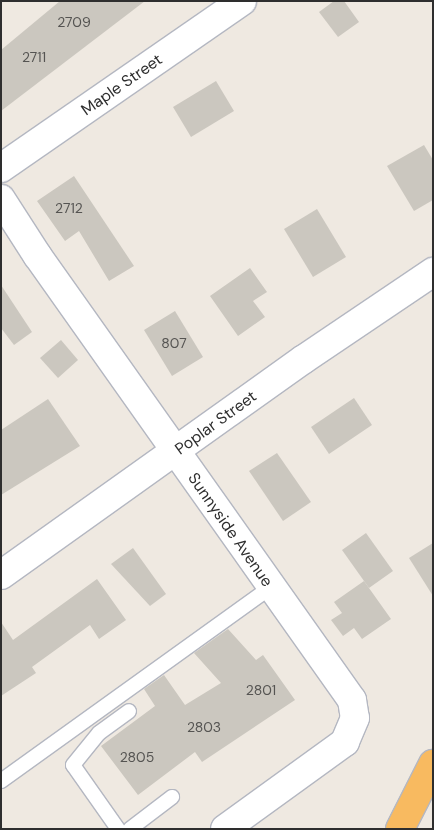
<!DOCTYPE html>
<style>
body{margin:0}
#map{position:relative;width:434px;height:830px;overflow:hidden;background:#efe9e1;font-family:"DM Sans",sans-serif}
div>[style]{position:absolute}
.building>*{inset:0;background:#cbc7bf}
.roads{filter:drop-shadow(1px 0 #b4b7c1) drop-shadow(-1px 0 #b4b7c1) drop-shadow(0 1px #b4b7c1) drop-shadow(0 -1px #b4b7c1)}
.service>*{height:14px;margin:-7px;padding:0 7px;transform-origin:7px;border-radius:7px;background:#fff}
.minor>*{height:28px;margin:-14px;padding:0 14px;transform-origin:14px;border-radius:14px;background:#fff}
.trunk>*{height:28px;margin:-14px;padding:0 14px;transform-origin:14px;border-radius:14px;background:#f8ba60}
span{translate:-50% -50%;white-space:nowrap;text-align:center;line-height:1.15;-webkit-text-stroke:4.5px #fff;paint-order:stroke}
.number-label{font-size:14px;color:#555452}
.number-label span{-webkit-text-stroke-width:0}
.street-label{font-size:16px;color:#2e2e2e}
.frame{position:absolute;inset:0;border:2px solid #2e2e2e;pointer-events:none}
</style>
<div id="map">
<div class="building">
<i style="clip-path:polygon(60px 1px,145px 1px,1px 111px,1px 50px)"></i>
<i style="clip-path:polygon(334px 1px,344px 1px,359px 22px,338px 37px,319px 12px)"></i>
<i style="clip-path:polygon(216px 81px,234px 111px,191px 137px,173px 107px)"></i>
<i style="clip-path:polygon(424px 145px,433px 160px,433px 200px,414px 211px,387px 166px)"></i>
<i style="clip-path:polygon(74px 176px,134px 266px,109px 281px,79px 231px,65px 241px,37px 201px)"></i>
<i style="clip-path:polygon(317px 209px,346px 257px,313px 277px,284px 229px)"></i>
<i style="clip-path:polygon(250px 268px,267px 292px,253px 301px,265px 317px,238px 336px,210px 296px)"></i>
<i style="clip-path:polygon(1px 285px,32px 332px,14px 345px,1px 328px)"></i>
<i style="clip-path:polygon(175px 311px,203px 357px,172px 376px,144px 330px)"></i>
<i style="clip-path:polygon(61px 340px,78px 360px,58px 378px,40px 358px)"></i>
<i style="clip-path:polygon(354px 398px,372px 425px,329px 454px,311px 427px)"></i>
<i style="clip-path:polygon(48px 399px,80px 446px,1px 495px,1px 430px)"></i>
<i style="clip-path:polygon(277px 453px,311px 502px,283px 521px,249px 471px)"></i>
<i style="clip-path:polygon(366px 533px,393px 571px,369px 588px,342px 550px)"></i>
<i style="clip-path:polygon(433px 543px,433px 596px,409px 558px)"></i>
<i style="clip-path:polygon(133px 548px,166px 594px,150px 606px,111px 564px)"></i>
<i style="clip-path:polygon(97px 579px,126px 620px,99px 639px,90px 625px,32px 667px,36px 673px,1px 696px,1px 622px,13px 640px)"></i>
<i style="clip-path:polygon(364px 581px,391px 619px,362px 639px,354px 628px,343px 636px,331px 620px,342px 613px,334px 602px)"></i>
<i style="clip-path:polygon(228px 629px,256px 660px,263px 655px,295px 700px,202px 762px,195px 752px,138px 795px,101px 746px,155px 706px,144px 689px,164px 675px,185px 705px,221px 683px,194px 653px)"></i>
</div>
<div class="roads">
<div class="service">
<i style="left:1px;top:781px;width:332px;rotate:-35.7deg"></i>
<i style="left:118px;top:829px;width:78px;rotate:-125.1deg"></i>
<i style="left:73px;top:765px;width:41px;rotate:-50.9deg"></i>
<i style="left:99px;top:733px;width:37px;rotate:-36deg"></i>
<i style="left:130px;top:829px;width:53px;rotate:-37.3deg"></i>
</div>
<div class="minor">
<i style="left:1px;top:168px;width:293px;rotate:-34.7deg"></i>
<i style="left:1px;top:199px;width:67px;rotate:57.3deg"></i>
<i style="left:37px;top:255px;width:545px;rotate:54.71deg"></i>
<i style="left:352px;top:700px;width:18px;rotate:81deg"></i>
<i style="left:355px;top:718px;width:26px;rotate:113deg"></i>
<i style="left:345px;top:742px;width:148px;rotate:144.1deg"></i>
<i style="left:1px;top:575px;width:372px;rotate:-35.5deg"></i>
<i style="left:304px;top:359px;width:156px;rotate:-34deg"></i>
</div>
<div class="trunk">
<i style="left:400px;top:829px;width:73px;rotate:-63.1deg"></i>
</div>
</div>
<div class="number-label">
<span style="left:74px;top:22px">2709</span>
<span style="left:34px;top:57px">2711</span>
<span style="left:69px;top:208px">2712</span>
<span style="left:174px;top:343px">807</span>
<span style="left:261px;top:690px">2801</span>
<span style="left:204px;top:727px">2803</span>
<span style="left:137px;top:757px">2805</span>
</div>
<div class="street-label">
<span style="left:122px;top:85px;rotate:-35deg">Maple Street</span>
<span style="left:216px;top:423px;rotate:-36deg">Poplar Street</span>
<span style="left:230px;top:530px;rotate:55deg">Sunnyside Avenue</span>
</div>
<div class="frame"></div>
</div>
